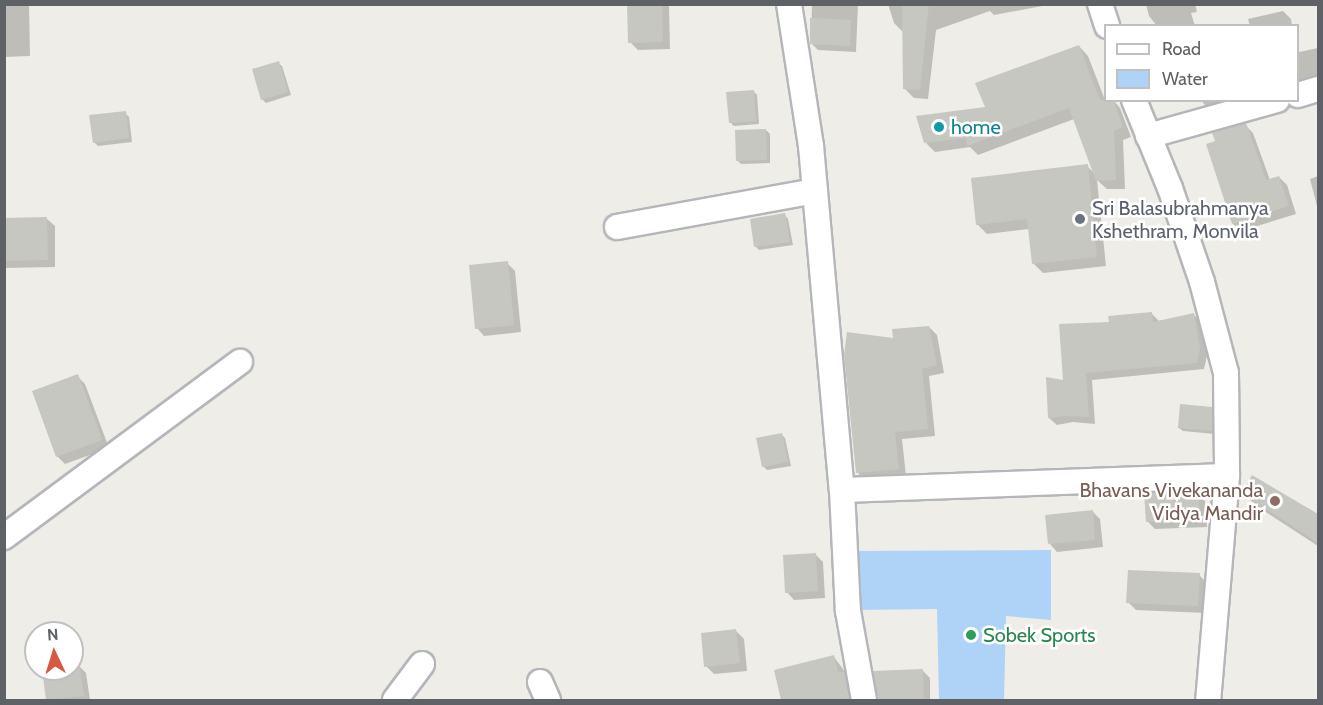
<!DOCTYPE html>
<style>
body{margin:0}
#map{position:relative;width:1323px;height:705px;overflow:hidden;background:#efede7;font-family:Cabin,sans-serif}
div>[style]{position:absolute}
.water>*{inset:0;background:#afd2f7}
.shadow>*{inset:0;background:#0003}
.building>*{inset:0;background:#c7c7c1}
.roads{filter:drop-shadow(2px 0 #b4b6ba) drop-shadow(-2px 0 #b4b6ba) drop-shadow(0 2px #b4b6ba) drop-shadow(0 -2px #b4b6ba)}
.minor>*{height:24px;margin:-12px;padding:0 12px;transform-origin:12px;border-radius:12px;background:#fff}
.dots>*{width:16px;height:16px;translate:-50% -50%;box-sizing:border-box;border:3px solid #fff;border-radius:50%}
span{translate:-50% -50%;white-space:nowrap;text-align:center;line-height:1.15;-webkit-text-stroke:5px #fff;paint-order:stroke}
.culture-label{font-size:20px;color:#0d838f}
.left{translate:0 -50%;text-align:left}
.worship-label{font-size:20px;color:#5b616d}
.education-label{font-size:20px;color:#785e54}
.right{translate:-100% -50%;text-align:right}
.leisure-label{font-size:20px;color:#27864d}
.frame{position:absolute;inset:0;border:6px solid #5e6165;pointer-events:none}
.legend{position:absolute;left:1104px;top:24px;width:195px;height:78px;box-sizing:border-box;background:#fff;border:2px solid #bfc0c1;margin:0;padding:8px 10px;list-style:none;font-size:18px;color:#5e6165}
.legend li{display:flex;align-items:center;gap:12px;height:30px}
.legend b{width:30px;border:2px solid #bfc0c1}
.north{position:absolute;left:24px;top:621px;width:60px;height:60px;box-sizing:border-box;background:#fff;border:2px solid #bfc0c1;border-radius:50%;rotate:356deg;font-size:16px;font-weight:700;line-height:24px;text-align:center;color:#5e6165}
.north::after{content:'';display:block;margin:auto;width:21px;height:27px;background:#d85943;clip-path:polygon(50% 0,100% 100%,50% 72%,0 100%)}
</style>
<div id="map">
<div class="water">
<i style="clip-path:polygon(1051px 550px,1051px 620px,1006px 616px,1004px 700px,939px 700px,937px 609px,853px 610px,852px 551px)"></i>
</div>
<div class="shadow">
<i style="clip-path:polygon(4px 4px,29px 4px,30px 56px,4px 57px)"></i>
<i style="clip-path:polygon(629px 4px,669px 6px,670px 49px,638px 50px,630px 42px)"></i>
<i style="clip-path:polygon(812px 4px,858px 4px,856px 52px,818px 50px,811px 43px)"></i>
<i style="clip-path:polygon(888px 4px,1053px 4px,994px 15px,990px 11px,936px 30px,928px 99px,914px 98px,905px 89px,904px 33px,894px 23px)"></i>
<i style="clip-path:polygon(1146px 4px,1195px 4px,1197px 12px,1191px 13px,1195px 26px,1157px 26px,1149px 16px)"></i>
<i style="clip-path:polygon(1283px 11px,1291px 19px,1292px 26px,1250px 26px,1248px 19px)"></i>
<i style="clip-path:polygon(1079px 46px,1088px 56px,1105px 100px,1113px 100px,1120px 108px,1131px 137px,1123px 140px,1125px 189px,1107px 189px,1097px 180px,1106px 266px,1043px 273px,1033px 263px,1029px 229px,987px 234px,977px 224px,1087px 166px,1095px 174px,1074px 119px,978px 155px,970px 147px,935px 152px,926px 143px,987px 109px)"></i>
<i style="clip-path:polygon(1298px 47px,1299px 52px,1318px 48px,1318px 84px,1298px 92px)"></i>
<i style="clip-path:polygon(278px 63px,282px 66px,291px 95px,266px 103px,262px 99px)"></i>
<i style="clip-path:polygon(753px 91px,757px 95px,759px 124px,734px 126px,730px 122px)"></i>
<i style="clip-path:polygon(1201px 100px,1262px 100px,1211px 113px)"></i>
<i style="clip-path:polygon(125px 113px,129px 117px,132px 142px,98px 146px,94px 142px)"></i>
<i style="clip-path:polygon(1245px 125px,1253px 133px,1270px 180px,1279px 177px,1287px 185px,1296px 214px,1241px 231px,1233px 224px)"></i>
<i style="clip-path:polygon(766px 130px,770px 134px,770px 163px,741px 164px,737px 160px)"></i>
<i style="clip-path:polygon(1318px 176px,1318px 210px,1310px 179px)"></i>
<i style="clip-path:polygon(785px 215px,788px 219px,793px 245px,759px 250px,756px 247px)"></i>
<i style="clip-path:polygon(47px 219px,55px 226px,55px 267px,4px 268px,4px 220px)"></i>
<i style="clip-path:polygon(507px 263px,515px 271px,521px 332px,484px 336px,477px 328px)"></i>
<i style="clip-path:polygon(1152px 314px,1159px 321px,1194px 315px,1201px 322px,1207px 356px,1204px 369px,1092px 380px,1095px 424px,1073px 422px,1057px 425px,1049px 418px,1064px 382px,1111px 323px)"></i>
<i style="clip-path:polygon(929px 327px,937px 335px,944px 373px,929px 376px,935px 436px,902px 439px,906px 476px,865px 481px,858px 473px,895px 339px)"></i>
<i style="clip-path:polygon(77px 376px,85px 384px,109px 448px,65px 464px,57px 456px)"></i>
<i style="clip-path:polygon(1211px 408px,1215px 412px,1215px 434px,1183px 431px,1179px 428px)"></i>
<i style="clip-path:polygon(781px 434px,785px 438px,791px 466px,767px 470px,763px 466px)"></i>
<i style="clip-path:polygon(1253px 477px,1318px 516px,1318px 546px,1258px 507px,1243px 493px)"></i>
<i style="clip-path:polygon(1197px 493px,1205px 501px,1207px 527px,1155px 529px,1147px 521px)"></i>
<i style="clip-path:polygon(1092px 511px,1100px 519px,1103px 547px,1057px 552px,1050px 544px)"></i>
<i style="clip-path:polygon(815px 554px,823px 562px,825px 598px,794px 600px,787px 592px)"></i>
<i style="clip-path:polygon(1199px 575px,1207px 583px,1206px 613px,1136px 610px,1128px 602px)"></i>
<i style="clip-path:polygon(736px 631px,744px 639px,747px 671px,714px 674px,706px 666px)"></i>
<i style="clip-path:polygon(834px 657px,852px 681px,856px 700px,783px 700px,775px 671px)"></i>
<i style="clip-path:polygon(78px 665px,86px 673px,90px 700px,48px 700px,44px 670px,72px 669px,72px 666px)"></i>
<i style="clip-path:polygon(922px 670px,930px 678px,930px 700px,879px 700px,875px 672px)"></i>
</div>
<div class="building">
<i style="clip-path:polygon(627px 4px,662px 4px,663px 42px,628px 43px)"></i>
<i style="clip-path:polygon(902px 4px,929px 4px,920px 90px,903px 89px)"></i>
<i style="clip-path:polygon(810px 18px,851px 20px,850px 46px,810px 44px)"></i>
<i style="clip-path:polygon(1079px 45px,1100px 100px,1113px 100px,1123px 127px,1114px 131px,1116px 180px,1096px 181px,1069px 108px,967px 146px,966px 138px,924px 143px,916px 116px,985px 107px,975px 83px)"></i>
<i style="clip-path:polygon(279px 61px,288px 92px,261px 100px,252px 69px)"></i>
<i style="clip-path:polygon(754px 90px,756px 121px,729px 123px,726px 92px)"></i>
<i style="clip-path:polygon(126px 111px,129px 138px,93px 143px,89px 115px)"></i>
<i style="clip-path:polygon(1246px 123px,1266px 180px,1279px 176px,1289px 206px,1232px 224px,1206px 144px,1215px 141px,1212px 133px)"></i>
<i style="clip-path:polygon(766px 129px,767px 160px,736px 161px,735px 130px)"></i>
<i style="clip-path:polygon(1088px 164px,1097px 257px,1032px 264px,1027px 219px,976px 225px,971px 178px)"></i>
<i style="clip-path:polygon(785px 213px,790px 242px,754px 247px,750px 219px)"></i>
<i style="clip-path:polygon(47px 217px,48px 260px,4px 261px,4px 218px)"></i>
<i style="clip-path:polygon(508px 261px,514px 325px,475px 329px,469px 265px)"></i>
<i style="clip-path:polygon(1152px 312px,1153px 322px,1194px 313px,1200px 348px,1197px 363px,1086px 373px,1089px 417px,1065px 416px,1048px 418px,1046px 377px,1063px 380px,1059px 324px,1109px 322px,1108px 316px)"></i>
<i style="clip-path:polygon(929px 326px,937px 365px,922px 369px,928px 429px,895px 432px,899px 469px,856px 473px,844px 355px,847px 332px,893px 338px,892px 329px)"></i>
<i style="clip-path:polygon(78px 374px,102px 440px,56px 457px,32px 391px)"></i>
<i style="clip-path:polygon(1180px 404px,1212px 407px,1212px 431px,1178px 428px)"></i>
<i style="clip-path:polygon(782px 433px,788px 462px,762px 467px,756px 438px)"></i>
<i style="clip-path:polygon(1252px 475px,1318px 514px,1318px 543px,1242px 493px)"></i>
<i style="clip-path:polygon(1198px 491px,1200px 520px,1146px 522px,1144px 493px)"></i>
<i style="clip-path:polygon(1093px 510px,1095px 540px,1048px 544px,1045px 515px)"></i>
<i style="clip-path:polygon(816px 553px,818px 591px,785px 593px,783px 555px)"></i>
<i style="clip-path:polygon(1128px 570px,1200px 573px,1198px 606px,1126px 603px)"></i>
<i style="clip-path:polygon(736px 629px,740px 663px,704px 667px,701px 633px)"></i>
<i style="clip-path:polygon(834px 655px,838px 672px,844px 672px,850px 700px,781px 700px,774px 670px)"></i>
<i style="clip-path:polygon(42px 669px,80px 669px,84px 696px,46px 700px)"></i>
<i style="clip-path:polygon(923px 669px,924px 700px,878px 700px,873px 671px)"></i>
</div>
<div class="roads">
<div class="minor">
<i style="left:789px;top:4px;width:144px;rotate:81.2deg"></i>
<i style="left:811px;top:146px;width:345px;rotate:84.9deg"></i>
<i style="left:842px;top:490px;width:121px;rotate:87.2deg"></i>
<i style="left:848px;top:611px;width:90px;rotate:79.8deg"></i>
<i style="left:1100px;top:4px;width:23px;rotate:72deg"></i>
<i style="left:1298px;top:95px;width:21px;rotate:-17deg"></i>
<i style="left:1134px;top:100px;width:95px;rotate:67.8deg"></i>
<i style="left:1170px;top:188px;width:99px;rotate:71.2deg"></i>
<i style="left:1202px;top:282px;width:94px;rotate:75.2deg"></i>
<i style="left:1226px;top:373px;width:103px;rotate:89.4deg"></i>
<i style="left:1227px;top:476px;width:225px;rotate:94.8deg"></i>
<i style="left:1148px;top:136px;width:134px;rotate:-15.6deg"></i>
<i style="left:617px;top:227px;width:201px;rotate:-10.3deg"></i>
<i style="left:842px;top:490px;width:385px;rotate:-2.1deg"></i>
<i style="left:4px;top:537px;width:294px;rotate:-36.6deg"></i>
<i style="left:540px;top:682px;width:20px;rotate:66deg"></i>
<i style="left:395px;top:700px;width:45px;rotate:-53.1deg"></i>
</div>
</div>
<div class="dots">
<i style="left:939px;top:127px;background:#0f9aa8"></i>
<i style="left:1080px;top:219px;background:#6b7280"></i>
<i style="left:1275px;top:501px;background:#8d6e63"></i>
<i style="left:971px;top:635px;background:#2e9e5b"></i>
</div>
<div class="culture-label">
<span class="left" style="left:951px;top:127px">home</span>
</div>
<div class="worship-label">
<span class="left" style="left:1092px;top:220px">Sri Balasubrahmanya<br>Kshethram, Monvila</span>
</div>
<div class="education-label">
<span class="right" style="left:1263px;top:502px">Bhavans Vivekananda<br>Vidya Mandir</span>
</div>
<div class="leisure-label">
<span class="left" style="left:983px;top:635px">Sobek Sports</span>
</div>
<div class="frame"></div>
<ul class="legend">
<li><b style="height:8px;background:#fff"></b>Road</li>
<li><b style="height:16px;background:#afd2f7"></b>Water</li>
</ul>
<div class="north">N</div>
</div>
